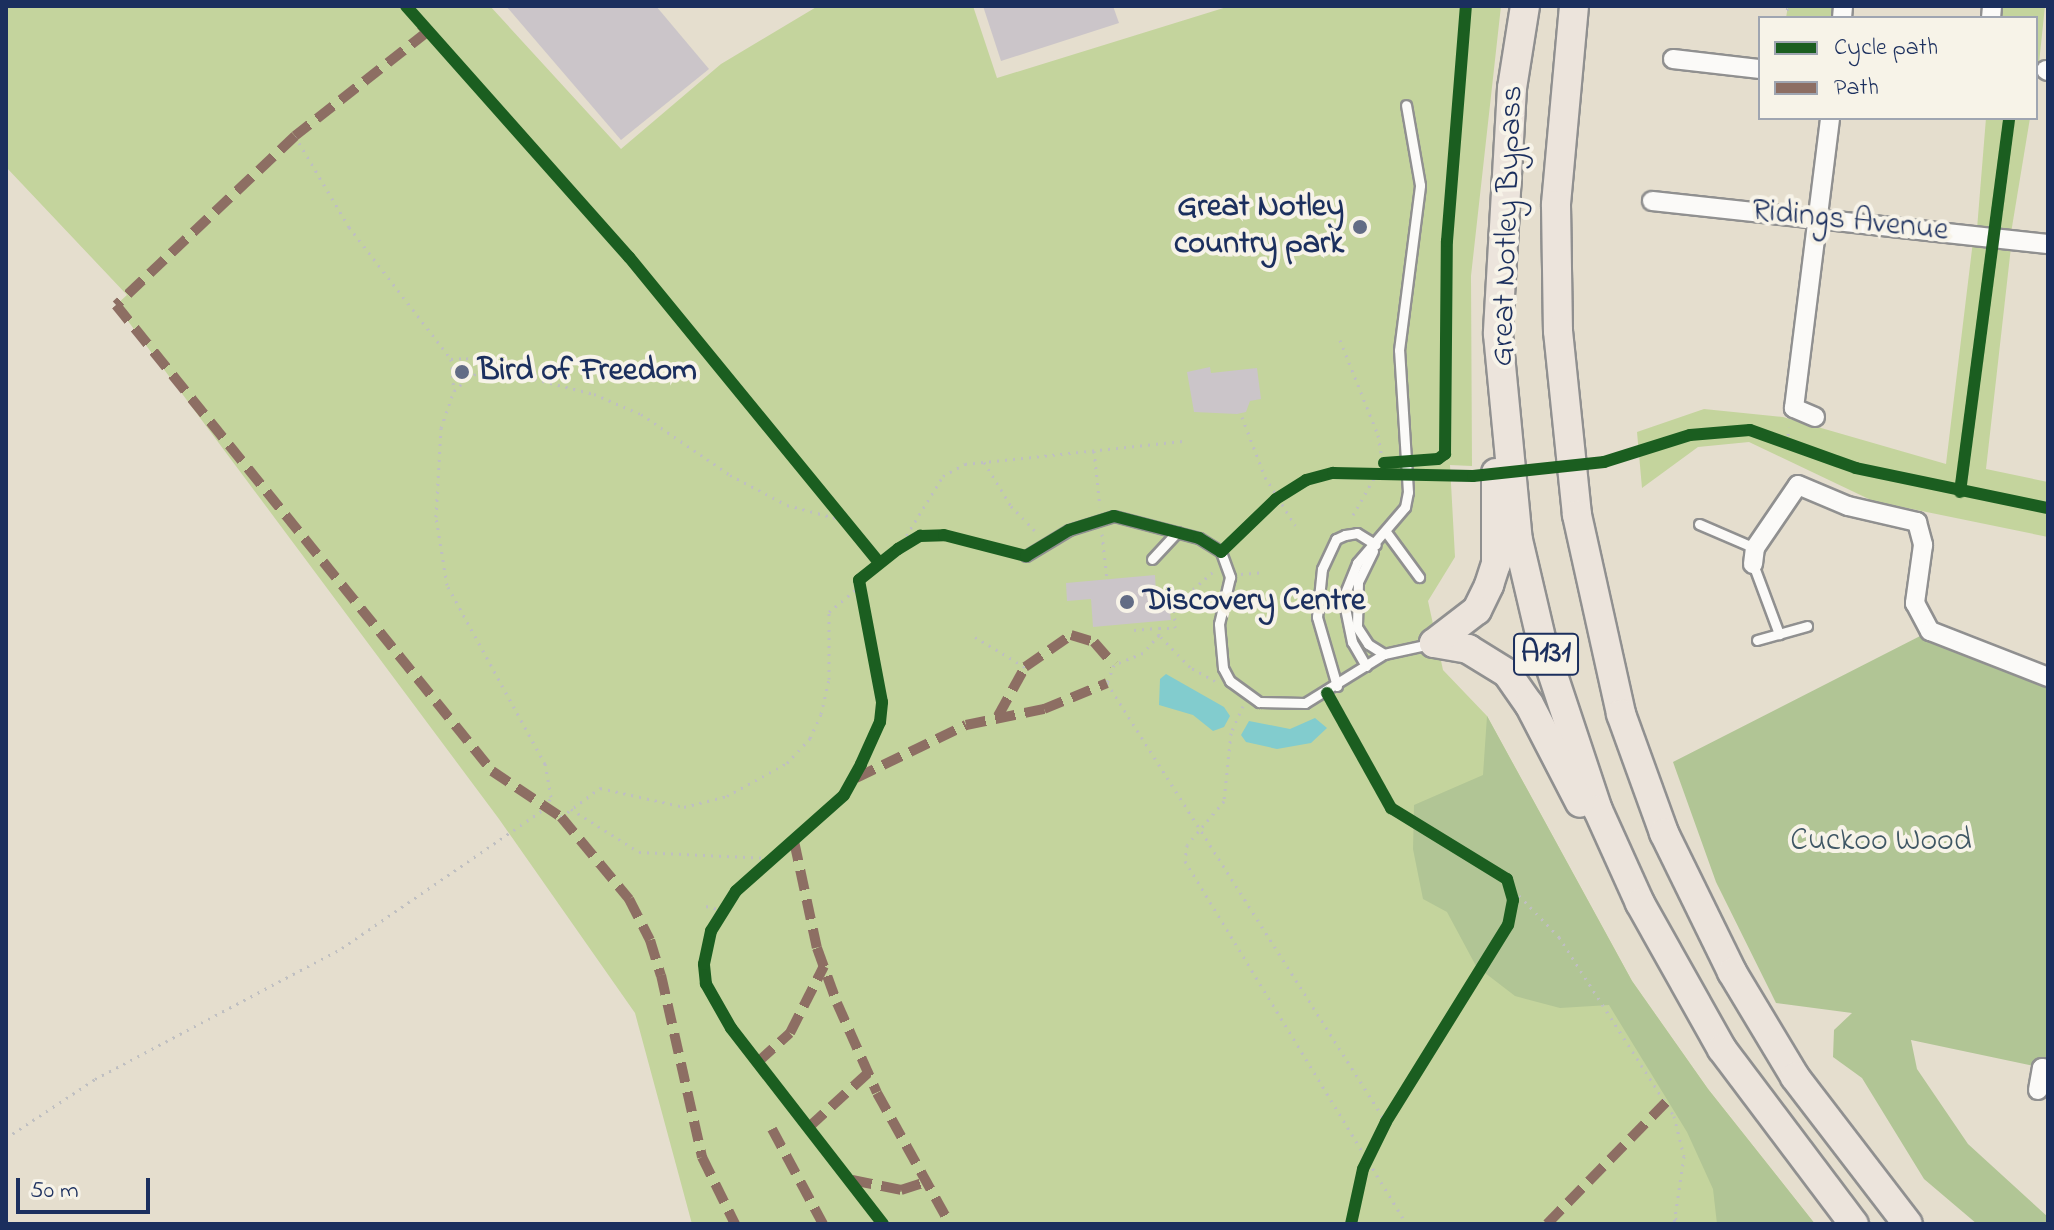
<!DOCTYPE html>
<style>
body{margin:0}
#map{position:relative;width:2054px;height:1230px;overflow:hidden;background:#e5dece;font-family:"Indie Flower",sans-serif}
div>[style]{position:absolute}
.green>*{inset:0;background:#c4d49d}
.forest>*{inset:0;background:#b1c595}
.water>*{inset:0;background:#82ccce}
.building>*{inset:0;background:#cbc5c9}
.path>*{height:3px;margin-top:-1.5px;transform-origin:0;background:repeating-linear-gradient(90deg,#bfbfc1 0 2px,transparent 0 8px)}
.roads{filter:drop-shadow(2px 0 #909090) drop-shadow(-2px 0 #909090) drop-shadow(0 2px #909090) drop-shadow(0 -2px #909090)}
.service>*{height:9px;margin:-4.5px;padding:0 4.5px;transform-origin:4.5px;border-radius:4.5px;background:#fbfaf8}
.minor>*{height:18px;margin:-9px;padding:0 9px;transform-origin:9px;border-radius:9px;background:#fbfaf8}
.trunk>*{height:28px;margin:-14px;padding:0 14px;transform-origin:14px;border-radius:14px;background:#ece4dc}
.quiet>*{height:10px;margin-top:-5px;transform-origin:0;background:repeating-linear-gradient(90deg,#8d6e63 0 20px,transparent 0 30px)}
.cycleway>*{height:12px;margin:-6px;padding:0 6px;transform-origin:6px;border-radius:6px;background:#1b5e20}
.dots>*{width:22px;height:22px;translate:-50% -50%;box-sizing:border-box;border:4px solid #f7f3e8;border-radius:50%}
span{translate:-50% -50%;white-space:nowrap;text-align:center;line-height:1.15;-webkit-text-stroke:8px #f7f3e8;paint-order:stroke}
.shield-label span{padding:2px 6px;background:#f7f3e8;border:2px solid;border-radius:6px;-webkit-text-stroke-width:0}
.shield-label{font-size:30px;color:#1b2f5e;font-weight:700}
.poi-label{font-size:32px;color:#1b2f5e;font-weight:700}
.right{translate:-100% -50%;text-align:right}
.left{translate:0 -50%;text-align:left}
.street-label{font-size:32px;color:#1b2f5e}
.park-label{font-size:32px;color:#3e5664}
.frame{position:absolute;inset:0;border:8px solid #1b2f5e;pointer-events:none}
.legend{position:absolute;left:1758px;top:16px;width:280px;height:104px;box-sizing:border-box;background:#f7f3e8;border:2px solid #9fa5b1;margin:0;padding:10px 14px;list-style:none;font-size:24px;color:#1b2f5e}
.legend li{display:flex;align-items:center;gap:16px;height:40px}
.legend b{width:40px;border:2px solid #9fa5b1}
.scale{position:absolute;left:16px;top:1178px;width:134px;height:36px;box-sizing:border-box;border:4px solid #1b2f5e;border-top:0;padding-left:10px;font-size:24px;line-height:28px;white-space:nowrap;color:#1b2f5e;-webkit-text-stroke:6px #f7f3e8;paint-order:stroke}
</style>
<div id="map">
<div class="green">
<i style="clip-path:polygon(6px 6px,490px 6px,621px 149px,721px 64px,818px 6px,973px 6px,997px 78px,1230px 6px,1501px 6px,1471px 276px,1472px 466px,1450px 465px,1455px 557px,1428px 601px,1443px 670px,1487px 716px,1632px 981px,1708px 1089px,1815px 1224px,692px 1224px,635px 1013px,499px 819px,116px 305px,127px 295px,6px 167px)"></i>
<i style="clip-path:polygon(1788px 6px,1843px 6px,1842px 18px,1786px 18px)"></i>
<i style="clip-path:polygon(1996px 6px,2045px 6px,2036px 92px,2036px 18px,1995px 18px)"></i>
<i style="clip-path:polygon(1986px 118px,2030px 118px,2011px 233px,1977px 229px)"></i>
<i style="clip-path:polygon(1973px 241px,2011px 247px,1986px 469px,2048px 482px,2048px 537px,1873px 501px,1749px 442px,1698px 447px,1642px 488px,1637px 432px,1704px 409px,1783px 417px,1946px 464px)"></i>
</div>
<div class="forest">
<i style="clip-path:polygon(1928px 632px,2048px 681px,2048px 1069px,1911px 1040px,1917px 1069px,1968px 1144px,2048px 1217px,2048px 1224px,1977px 1224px,1924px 1179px,1862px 1078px,1833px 1057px,1834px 1030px,1852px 1013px,1776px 1003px,1716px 882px,1673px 762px)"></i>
<i style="clip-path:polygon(1487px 716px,1632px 981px,1708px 1089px,1815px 1224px,1717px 1224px,1713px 1189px,1687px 1132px,1609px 1005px,1560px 1008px,1515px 996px,1476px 966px,1447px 912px,1423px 899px,1413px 849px,1414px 805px,1483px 775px)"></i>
</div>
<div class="water">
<i style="clip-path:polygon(1166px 674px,1224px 707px,1230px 716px,1224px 727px,1213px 731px,1193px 715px,1159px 705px,1160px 679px)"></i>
<i style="clip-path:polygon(1315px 718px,1327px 728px,1311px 743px,1277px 749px,1246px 742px,1241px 735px,1249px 721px,1290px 729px)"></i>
</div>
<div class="building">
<i style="clip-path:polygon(506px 6px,656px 6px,709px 69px,621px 140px)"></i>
<i style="clip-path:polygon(983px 6px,1113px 6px,1119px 23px,1001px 61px)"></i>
<i style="clip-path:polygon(1210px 367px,1211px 373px,1257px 368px,1261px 399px,1250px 401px,1246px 412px,1237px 414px,1194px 412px,1187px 372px)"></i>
<i style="clip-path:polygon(1155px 575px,1156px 592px,1162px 591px,1163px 604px,1169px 603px,1171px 620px,1093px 627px,1091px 599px,1067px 601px,1066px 583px)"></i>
</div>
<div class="path">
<i style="left:1786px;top:18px;width:12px;rotate:-81deg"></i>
<i style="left:295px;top:136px;width:106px;rotate:59.3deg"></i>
<i style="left:349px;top:227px;width:167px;rotate:52.3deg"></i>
<i style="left:451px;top:359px;width:32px;rotate:85deg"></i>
<i style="left:1340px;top:340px;width:102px;rotate:68.2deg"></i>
<i style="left:1378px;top:435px;width:28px;rotate:80deg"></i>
<i style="left:451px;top:359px;width:15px;rotate:-4deg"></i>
<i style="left:466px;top:358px;width:24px;rotate:22deg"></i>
<i style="left:1242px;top:417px;width:64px;rotate:69deg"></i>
<i style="left:1265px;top:477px;width:57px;rotate:58deg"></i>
<i style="left:1786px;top:443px;width:16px;rotate:-76deg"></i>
<i style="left:1094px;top:451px;width:56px;rotate:83.9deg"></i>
<i style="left:984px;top:462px;width:52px;rotate:58.5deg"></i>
<i style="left:1011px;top:506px;width:40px;rotate:46deg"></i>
<i style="left:1353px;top:515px;width:48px;rotate:-60.3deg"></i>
<i style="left:1102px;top:534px;width:45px;rotate:83.7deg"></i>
<i style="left:898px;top:549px;width:86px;rotate:-58.3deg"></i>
<i style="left:943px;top:476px;width:25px;rotate:-29deg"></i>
<i style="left:965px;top:464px;width:219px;rotate:-6deg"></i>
<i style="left:1241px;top:574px;width:24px;rotate:-5deg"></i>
<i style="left:1163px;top:600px;width:18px"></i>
<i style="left:1181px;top:600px;width:44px;rotate:-41.3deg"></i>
<i style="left:1134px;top:630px;width:25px;rotate:-5deg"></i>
<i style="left:1159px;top:635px;width:7px;rotate:-90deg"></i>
<i style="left:1159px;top:628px;width:16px"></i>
<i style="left:1175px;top:628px;width:29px;rotate:-92deg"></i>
<i style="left:975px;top:637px;width:58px;rotate:31deg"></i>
<i style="left:1215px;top:681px;width:29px;rotate:-151deg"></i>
<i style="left:1190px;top:667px;width:45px;rotate:-134.1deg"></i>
<i style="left:1159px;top:635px;width:24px;rotate:132deg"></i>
<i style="left:1143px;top:653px;width:31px;rotate:158deg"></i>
<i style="left:1114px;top:665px;width:19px;rotate:111deg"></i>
<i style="left:1107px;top:683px;width:520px;rotate:57.56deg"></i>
<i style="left:1243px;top:706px;width:30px;rotate:114deg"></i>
<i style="left:1231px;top:733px;width:68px;rotate:95.9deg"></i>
<i style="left:1224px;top:801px;width:57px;rotate:130.1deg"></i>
<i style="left:1187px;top:845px;width:16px;rotate:97deg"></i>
<i style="left:1185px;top:861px;width:426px;rotate:58.6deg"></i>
<i style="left:571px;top:809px;width:80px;rotate:32.3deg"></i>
<i style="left:639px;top:852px;width:133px;rotate:2.6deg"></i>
<i style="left:561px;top:817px;width:49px;rotate:-36.6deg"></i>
<i style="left:600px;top:788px;width:86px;rotate:12.7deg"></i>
<i style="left:684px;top:807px;width:44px;rotate:-14.3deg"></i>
<i style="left:727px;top:796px;width:68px;rotate:-28.8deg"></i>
<i style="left:787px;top:763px;width:34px;rotate:-47deg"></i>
<i style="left:810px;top:738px;width:26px;rotate:-65deg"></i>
<i style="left:821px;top:714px;width:36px;rotate:-77deg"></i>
<i style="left:829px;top:679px;width:67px;rotate:-90deg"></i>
<i style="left:829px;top:612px;width:39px;rotate:-40deg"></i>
<i style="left:1508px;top:884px;width:74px;rotate:46.1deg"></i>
<i style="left:1559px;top:937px;width:213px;rotate:57.3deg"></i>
<i style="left:1674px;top:1116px;width:41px;rotate:76deg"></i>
<i style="left:1684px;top:1156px;width:69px;rotate:98.4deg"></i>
<i style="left:706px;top:906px;width:16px;rotate:14deg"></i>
<i style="left:6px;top:1138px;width:107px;rotate:-33.5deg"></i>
<i style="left:95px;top:1079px;width:280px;rotate:-27.9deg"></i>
<i style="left:342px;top:948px;width:247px;rotate:-34.5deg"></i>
<i style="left:546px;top:808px;width:12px;rotate:-66deg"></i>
<i style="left:551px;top:797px;width:34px;rotate:-100deg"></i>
<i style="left:545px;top:764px;width:204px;rotate:-118.7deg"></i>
<i style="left:447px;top:585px;width:69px;rotate:-99.2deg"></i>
<i style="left:436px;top:517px;width:89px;rotate:-86.8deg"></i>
<i style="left:441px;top:428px;width:39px;rotate:-71deg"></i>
<i style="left:454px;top:391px;width:18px;rotate:-43deg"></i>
<i style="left:467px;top:379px;width:24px;rotate:-30deg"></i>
<i style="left:488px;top:367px;width:109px;rotate:14.3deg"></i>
<i style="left:594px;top:394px;width:51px;rotate:23.1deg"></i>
<i style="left:641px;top:414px;width:108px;rotate:34.4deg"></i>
<i style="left:730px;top:475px;width:64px;rotate:27.8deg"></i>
<i style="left:787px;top:505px;width:62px;rotate:14.9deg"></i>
<i style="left:1675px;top:1218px;width:10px;rotate:37deg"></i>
</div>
<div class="roads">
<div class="service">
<i style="left:1699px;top:524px;width:61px;rotate:23.2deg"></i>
<i style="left:1386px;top:532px;width:56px;rotate:53.7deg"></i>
<i style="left:1373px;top:551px;width:34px;rotate:116deg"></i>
<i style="left:1358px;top:582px;width:45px;rotate:91.3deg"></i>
<i style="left:1357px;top:627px;width:20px;rotate:57deg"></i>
<i style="left:1368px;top:644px;width:19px;rotate:32deg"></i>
<i style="left:1026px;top:556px;width:50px;rotate:-31.2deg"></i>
<i style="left:1069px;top:530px;width:47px;rotate:-17.3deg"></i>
<i style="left:1114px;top:516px;width:88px;rotate:14.5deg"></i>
<i style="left:1199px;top:538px;width:26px;rotate:32deg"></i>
<i style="left:1221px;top:552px;width:27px;rotate:70deg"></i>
<i style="left:1230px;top:577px;width:48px;rotate:103.2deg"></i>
<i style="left:1219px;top:624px;width:44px;rotate:84.8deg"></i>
<i style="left:1223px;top:668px;width:15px;rotate:62deg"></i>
<i style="left:1230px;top:681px;width:36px;rotate:36deg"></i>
<i style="left:1259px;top:702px;width:46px;rotate:1.2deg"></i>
<i style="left:1305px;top:703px;width:93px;rotate:-31.8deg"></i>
<i style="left:1384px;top:654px;width:47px;rotate:-12.3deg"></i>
<i style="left:1152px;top:559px;width:37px;rotate:-47deg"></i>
<i style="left:1753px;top:564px;width:75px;rotate:69.6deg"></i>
<i style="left:1757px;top:640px;width:52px;rotate:-15.6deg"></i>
<i style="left:1366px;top:666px;width:28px;rotate:-120deg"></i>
<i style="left:1352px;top:642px;width:45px;rotate:-101.6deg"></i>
<i style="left:1343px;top:598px;width:38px;rotate:-68deg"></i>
<i style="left:1357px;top:563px;width:74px;rotate:-49.4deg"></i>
<i style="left:1405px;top:507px;width:15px;rotate:-79deg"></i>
<i style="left:1408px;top:492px;width:142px;rotate:-93.6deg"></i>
<i style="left:1399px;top:350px;width:166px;rotate:-82.7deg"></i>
<i style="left:1420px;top:185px;width:81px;rotate:-99.9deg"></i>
<i style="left:1337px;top:686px;width:72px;rotate:-106.2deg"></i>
<i style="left:1317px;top:617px;width:48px;rotate:-84.1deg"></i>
<i style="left:1322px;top:569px;width:33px;rotate:-65deg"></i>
<i style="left:1336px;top:539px;width:10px;rotate:-24deg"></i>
<i style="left:1345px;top:535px;width:12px;rotate:-9deg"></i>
<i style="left:1357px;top:533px;width:22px;rotate:32deg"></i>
</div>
<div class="minor">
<i style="left:1842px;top:18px;width:12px;rotate:-85deg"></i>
<i style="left:1991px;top:18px;width:12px;rotate:-85deg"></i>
<i style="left:1673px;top:59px;width:88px;rotate:6.6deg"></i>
<i style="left:2046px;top:70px;width:2px;rotate:27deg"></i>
<i style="left:1652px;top:201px;width:398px;rotate:6.2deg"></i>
<i style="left:1815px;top:417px;width:23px;rotate:-157deg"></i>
<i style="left:1794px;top:408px;width:292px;rotate:-82.9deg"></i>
<i style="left:1753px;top:564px;width:16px;rotate:-83deg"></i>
<i style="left:1755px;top:548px;width:76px;rotate:-55.7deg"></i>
<i style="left:1798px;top:485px;width:54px;rotate:22.8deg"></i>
<i style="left:1848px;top:506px;width:71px;rotate:13.1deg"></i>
<i style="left:1917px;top:522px;width:24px;rotate:75deg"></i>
<i style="left:1923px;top:545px;width:59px;rotate:97.9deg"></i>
<i style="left:1915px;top:603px;width:32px;rotate:62deg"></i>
<i style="left:1930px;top:631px;width:127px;rotate:21.3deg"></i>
<i style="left:2038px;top:1090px;width:22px;rotate:-80deg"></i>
<i style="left:2042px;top:1068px;width:6px;rotate:9deg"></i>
</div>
<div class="trunk">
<i style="left:1525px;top:6px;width:83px;rotate:99deg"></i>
<i style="left:1512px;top:88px;width:246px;rotate:93.3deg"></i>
<i style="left:1498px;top:334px;width:207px;rotate:84.5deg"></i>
<i style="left:1518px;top:540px;width:105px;rotate:76.8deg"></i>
<i style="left:1542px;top:642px;width:177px;rotate:71.6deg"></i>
<i style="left:1598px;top:810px;width:102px;rotate:65.7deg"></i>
<i style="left:1640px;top:903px;width:167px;rotate:60.7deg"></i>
<i style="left:1722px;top:1049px;width:219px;rotate:53deg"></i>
<i style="left:1574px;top:6px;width:200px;rotate:95.2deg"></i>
<i style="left:1556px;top:205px;width:126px;rotate:89.1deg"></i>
<i style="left:1558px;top:331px;width:185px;rotate:84.1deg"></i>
<i style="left:1577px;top:515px;width:204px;rotate:77.5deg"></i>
<i style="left:1621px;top:714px;width:127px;rotate:70.1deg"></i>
<i style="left:1664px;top:833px;width:155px;rotate:63.9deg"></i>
<i style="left:1732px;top:972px;width:122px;rotate:59deg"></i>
<i style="left:1795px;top:1077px;width:185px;rotate:52.5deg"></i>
<i style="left:1434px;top:643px;width:35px;rotate:10deg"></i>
<i style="left:1468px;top:649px;width:46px;rotate:31.6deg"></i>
<i style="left:1507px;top:673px;width:38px;rotate:55deg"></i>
<i style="left:1529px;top:704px;width:111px;rotate:62.7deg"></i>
<i style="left:1434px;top:643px;width:54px;rotate:-37.5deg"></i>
<i style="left:1477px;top:610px;width:28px;rotate:-64deg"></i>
<i style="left:1489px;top:585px;width:22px;rotate:-72deg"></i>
<i style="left:1496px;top:564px;width:91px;rotate:-90deg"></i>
</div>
</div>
<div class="quiet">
<i style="left:421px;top:25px;width:9px;rotate:49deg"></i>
<i style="left:427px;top:32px;width:168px;rotate:141.8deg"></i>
<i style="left:295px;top:136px;width:246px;rotate:136.6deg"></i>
<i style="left:116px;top:305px;width:599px;rotate:51.1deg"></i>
<i style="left:492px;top:771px;width:83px;rotate:33.7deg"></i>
<i style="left:561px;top:817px;width:107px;rotate:50.3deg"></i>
<i style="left:629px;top:899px;width:46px;rotate:62.9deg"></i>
<i style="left:650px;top:940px;width:37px;rotate:73deg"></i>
<i style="left:661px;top:975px;width:187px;rotate:77.3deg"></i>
<i style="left:702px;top:1157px;width:75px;rotate:63.8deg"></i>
<i style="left:998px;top:716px;width:56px;rotate:-61.1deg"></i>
<i style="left:1025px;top:667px;width:56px;rotate:-34.8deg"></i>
<i style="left:1071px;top:635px;width:24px;rotate:17deg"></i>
<i style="left:1094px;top:642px;width:30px;rotate:49deg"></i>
<i style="left:856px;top:778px;width:122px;rotate:-25.7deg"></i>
<i style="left:966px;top:725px;width:80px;rotate:-11.6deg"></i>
<i style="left:1044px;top:709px;width:68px;rotate:-22.4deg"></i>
<i style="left:794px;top:841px;width:109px;rotate:77.9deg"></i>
<i style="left:817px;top:948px;width:59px;rotate:70deg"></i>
<i style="left:837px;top:1003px;width:98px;rotate:66deg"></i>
<i style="left:877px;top:1093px;width:150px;rotate:60.9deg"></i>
<i style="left:758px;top:1062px;width:43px;rotate:-42.2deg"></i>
<i style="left:790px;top:1033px;width:75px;rotate:-63.1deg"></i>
<i style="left:809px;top:1127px;width:80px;rotate:-42.5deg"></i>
<i style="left:772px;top:1129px;width:108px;rotate:61.8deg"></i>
<i style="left:852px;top:1180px;width:50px;rotate:11.5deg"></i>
<i style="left:901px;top:1190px;width:26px;rotate:-18deg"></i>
<i style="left:1547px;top:1224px;width:172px;rotate:-45.7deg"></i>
</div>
<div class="cycleway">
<i style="left:406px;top:6px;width:336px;rotate:48.4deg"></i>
<i style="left:629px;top:257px;width:393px;rotate:50.7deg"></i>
<i style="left:1384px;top:463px;width:54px;rotate:-4.2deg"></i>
<i style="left:1438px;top:459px;width:9px;rotate:-36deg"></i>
<i style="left:1445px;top:454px;width:213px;rotate:-89.5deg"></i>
<i style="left:1447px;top:241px;width:236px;rotate:-85.4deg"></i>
<i style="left:1960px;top:492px;width:377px;rotate:-82.5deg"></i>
<i style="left:1327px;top:693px;width:132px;rotate:60.9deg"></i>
<i style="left:1391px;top:808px;width:136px;rotate:31.5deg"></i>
<i style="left:1507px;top:879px;width:22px;rotate:74deg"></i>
<i style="left:1513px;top:900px;width:25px;rotate:101deg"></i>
<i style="left:1508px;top:925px;width:232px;rotate:121.8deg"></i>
<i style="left:1386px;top:1122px;width:52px;rotate:116.1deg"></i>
<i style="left:1363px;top:1169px;width:56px;rotate:102.3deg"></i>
<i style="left:883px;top:1224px;width:248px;rotate:-127.8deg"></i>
<i style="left:731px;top:1028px;width:51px;rotate:-119.6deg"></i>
<i style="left:706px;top:984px;width:20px;rotate:-96deg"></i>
<i style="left:704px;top:964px;width:34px;rotate:-78deg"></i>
<i style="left:711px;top:931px;width:47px;rotate:-58deg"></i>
<i style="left:736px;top:891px;width:144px;rotate:-41.6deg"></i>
<i style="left:844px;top:795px;width:35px;rotate:-61deg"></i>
<i style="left:861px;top:764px;width:46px;rotate:-65.7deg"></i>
<i style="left:880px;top:722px;width:20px;rotate:-84deg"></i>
<i style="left:882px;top:702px;width:124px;rotate:-100.7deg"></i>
<i style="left:859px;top:580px;width:50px;rotate:-38.5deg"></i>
<i style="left:898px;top:549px;width:26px;rotate:-31deg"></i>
<i style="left:920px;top:536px;width:24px;rotate:-2deg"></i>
<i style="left:944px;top:535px;width:85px;rotate:14.4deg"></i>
<i style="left:1026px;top:556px;width:50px;rotate:-31.2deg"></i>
<i style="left:1069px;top:530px;width:47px;rotate:-17.3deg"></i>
<i style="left:1114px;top:516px;width:88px;rotate:14.5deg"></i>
<i style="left:1199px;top:538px;width:26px;rotate:32deg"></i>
<i style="left:1221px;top:552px;width:76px;rotate:-43.9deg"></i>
<i style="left:1276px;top:499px;width:36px;rotate:-32deg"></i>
<i style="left:1306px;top:480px;width:28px;rotate:-15deg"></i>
<i style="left:1333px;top:473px;width:140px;rotate:1.2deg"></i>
<i style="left:1473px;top:476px;width:132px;rotate:-6.1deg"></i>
<i style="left:1604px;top:462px;width:90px;rotate:-17.4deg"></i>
<i style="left:1690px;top:435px;width:60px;rotate:-4.8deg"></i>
<i style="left:1750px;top:430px;width:113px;rotate:19.7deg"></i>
<i style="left:1856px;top:468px;width:196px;rotate:11.8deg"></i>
</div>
<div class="dots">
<i style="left:1360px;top:227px;background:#626c85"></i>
<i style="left:462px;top:372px;background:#626c85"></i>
<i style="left:1127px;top:602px;background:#626c85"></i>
</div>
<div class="shield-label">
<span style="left:1546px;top:654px">A131</span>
</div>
<div class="poi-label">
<span class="right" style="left:1344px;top:227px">Great Notley<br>country park</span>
<span class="left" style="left:478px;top:372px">Bird of Freedom</span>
<span class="left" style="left:1143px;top:602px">Discovery Centre</span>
</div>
<div class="street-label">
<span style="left:1850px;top:222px;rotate:6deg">Ridings Avenue</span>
<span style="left:1509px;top:226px;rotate:-88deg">Great Notley Bypass</span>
</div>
<div class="park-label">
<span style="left:1881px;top:842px">Cuckoo Wood</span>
</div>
<div class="frame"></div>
<ul class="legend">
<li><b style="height:10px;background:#1b5e20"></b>Cycle path</li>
<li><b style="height:10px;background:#8d6e63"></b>Path</li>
</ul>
<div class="scale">50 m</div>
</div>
